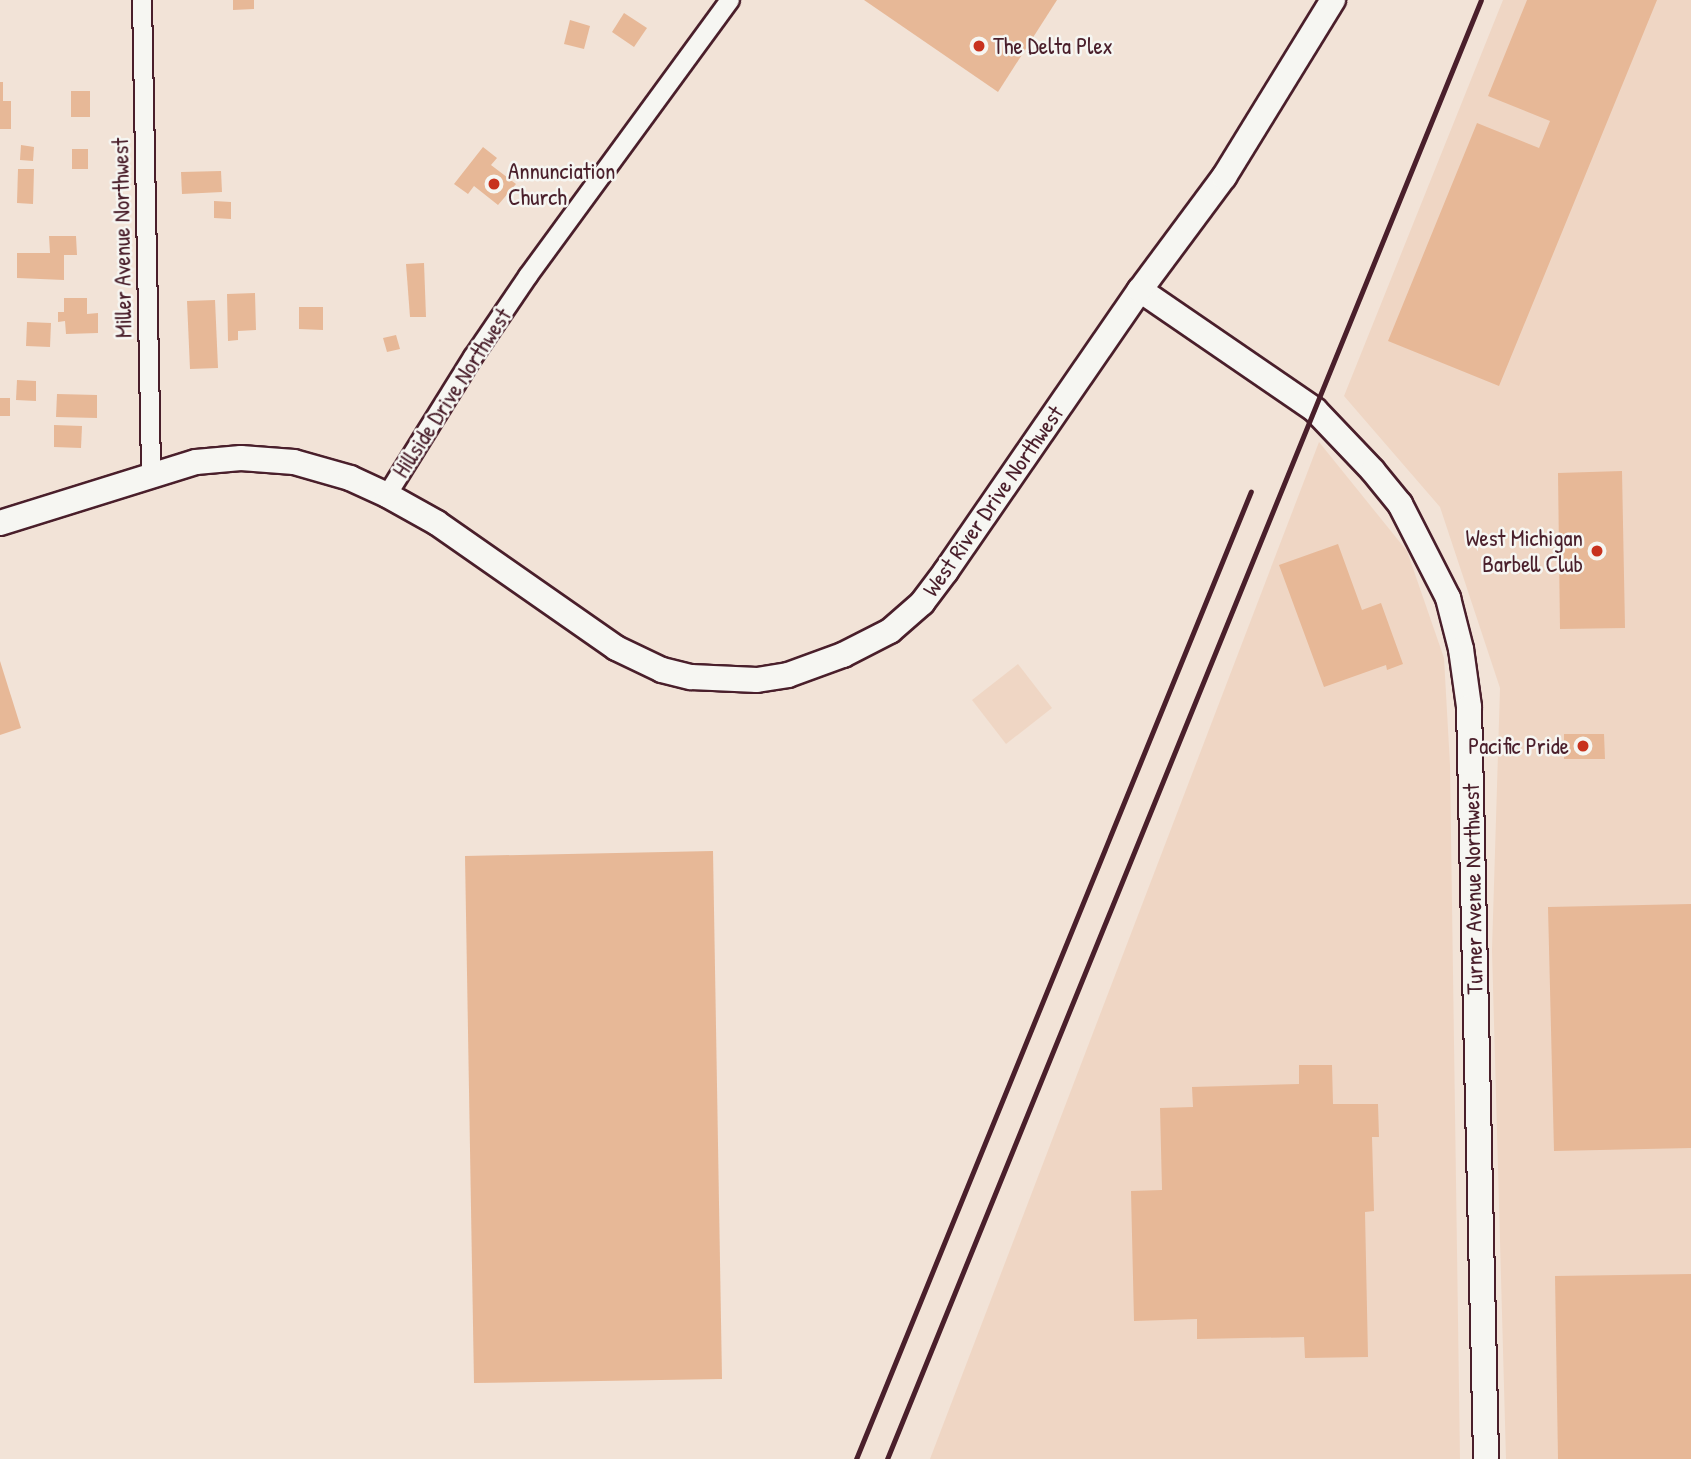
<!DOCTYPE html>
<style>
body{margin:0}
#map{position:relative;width:1691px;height:1459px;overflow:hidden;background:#f2e3d7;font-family:"Patrick Hand",sans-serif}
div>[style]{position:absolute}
.built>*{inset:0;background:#efd6c4}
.building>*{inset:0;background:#e7b897}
.roads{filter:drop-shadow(2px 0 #4a1f2b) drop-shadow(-2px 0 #4a1f2b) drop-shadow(0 2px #4a1f2b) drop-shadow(0 -2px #4a1f2b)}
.street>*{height:18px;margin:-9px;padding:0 9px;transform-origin:9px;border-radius:9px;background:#f6f6f2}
.secondary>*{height:24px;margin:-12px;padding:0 12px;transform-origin:12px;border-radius:12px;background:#f6f6f2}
.rail>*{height:5px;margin:-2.5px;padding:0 2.5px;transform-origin:2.5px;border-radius:2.5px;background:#4a1f2b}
.dots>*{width:19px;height:19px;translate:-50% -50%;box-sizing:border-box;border:4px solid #f6f6f2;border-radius:50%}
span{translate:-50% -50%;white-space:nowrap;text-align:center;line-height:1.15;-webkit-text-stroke:5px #f6f6f2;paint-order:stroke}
.poi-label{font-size:23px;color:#4a1f2b}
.left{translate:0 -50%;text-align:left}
.right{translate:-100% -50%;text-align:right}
.street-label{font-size:23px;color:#4a1f2b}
</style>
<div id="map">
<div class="built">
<i style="clip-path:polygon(1503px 0,1691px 0,1691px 1459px,1506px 1459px,1492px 950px,1500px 688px,1440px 507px,1344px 396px)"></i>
<i style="clip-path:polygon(1319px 442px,1407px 551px,1444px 658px,1450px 765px,1460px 1459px,930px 1459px)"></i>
<i style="clip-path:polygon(1018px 664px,1052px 708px,1006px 744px,972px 700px)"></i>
</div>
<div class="building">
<i style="clip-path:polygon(233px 0,254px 0,254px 9px,233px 10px)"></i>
<i style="clip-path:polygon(864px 0,1057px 0,998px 92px)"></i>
<i style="clip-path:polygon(1527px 0,1657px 0,1499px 386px,1388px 341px,1477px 123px,1539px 148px,1550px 121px,1488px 96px)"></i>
<i style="clip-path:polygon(624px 13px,647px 28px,634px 47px,612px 32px)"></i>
<i style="clip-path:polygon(570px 20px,590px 26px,584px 49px,564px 44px)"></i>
<i style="clip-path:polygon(0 82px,3px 82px,3px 101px,11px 101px,11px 129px,0 129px)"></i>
<i style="clip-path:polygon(71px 91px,90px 91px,90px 117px,71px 117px)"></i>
<i style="clip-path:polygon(21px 145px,34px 147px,33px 161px,20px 160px)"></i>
<i style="clip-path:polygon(483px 147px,497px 158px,491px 165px,516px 184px,498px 205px,474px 186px,468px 194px,454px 184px)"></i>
<i style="clip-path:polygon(72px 149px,88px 149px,88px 169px,72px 169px)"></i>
<i style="clip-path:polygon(18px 169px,34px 169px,33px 204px,17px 203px)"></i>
<i style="clip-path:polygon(221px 171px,222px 192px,182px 194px,181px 172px)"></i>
<i style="clip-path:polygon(214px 201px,231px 202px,231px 219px,214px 218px)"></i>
<i style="clip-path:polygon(49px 236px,76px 236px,77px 255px,64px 255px,64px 280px,17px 278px,17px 253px,50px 253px)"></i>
<i style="clip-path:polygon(424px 263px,426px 317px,410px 317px,406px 264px)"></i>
<i style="clip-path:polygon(255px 293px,256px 330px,238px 331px,238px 340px,228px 341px,227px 294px)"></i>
<i style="clip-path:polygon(64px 298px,87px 298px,87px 314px,98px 313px,98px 333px,66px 334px,65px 321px,58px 322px,58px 312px,64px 312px)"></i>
<i style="clip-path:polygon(215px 300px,218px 368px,190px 369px,187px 301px)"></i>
<i style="clip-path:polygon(299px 307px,323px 307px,323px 330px,299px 329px)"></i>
<i style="clip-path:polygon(27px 322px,51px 323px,50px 347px,26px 346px)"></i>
<i style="clip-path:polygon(396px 335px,400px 349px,387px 352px,383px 338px)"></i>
<i style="clip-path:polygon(17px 380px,36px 381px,36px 401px,16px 400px)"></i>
<i style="clip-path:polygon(57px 394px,97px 395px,97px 418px,56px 417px)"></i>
<i style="clip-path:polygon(0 398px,10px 398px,10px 416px,0 416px)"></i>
<i style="clip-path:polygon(54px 425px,82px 426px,81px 448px,54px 447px)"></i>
<i style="clip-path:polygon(1622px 471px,1625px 628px,1560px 629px,1558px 473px)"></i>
<i style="clip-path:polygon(1338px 544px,1362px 610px,1381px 603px,1403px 664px,1387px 670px,1386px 665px,1324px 687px,1279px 565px)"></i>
<i style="clip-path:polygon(0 661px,21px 728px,0 735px)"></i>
<i style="clip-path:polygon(1564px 734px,1604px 734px,1605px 759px,1564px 759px)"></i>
<i style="clip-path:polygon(713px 851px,722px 1379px,474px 1383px,465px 856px)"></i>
<i style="clip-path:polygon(1691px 904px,1691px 1148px,1554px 1151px,1548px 907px)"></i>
<i style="clip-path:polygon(1299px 1065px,1332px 1065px,1333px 1104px,1378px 1104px,1379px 1137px,1372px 1137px,1374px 1211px,1365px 1212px,1368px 1357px,1305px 1358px,1304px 1337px,1197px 1339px,1197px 1319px,1134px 1321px,1131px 1191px,1162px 1190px,1160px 1108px,1193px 1107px,1192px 1087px,1299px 1084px)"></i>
<i style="clip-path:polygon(1691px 1274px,1691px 1459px,1558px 1459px,1555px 1276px)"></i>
</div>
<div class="roads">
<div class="street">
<i style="left:142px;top:0;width:476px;rotate:88.9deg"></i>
<i style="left:387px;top:495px;width:163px;rotate:-58.1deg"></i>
<i style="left:473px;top:357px;width:98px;rotate:-55.8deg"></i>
<i style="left:528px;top:276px;width:342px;rotate:-53.8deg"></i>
</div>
<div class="secondary">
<i style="left:1140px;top:290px;width:212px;rotate:34.4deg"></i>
<i style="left:1315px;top:410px;width:84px;rotate:46.4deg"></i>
<i style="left:1373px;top:471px;width:43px;rotate:50.7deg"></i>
<i style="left:1400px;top:504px;width:106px;rotate:62.9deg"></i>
<i style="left:1448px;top:598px;width:53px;rotate:75.7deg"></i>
<i style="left:1461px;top:649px;width:59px;rotate:82.1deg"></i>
<i style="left:1469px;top:707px;width:752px;rotate:88.7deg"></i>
<i style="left:0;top:523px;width:205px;rotate:-17.3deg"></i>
<i style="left:196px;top:462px;width:45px;rotate:-5.1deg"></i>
<i style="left:241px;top:458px;width:53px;rotate:4.3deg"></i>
<i style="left:294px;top:462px;width:58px;rotate:15.9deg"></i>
<i style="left:350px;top:478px;width:41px;rotate:24.7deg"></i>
<i style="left:387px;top:495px;width:57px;rotate:29.2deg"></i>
<i style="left:437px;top:523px;width:218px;rotate:34.9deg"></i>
<i style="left:616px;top:648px;width:51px;rotate:25.6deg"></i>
<i style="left:662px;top:670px;width:30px;rotate:14deg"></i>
<i style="left:691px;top:677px;width:66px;rotate:2.6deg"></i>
<i style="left:757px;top:680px;width:31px;rotate:-9deg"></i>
<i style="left:788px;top:675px;width:59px;rotate:-20deg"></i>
<i style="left:843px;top:655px;width:53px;rotate:-27.1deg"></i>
<i style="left:890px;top:631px;width:43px;rotate:-41.2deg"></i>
<i style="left:922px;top:603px;width:40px;rotate:-53deg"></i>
<i style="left:946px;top:571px;width:341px;rotate:-55.4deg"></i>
<i style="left:1140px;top:290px;width:141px;rotate:-53.4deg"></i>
<i style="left:1224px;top:177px;width:208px;rotate:-58.4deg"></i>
</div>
</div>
<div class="rail">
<i style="left:856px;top:1459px;width:1045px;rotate:-67.8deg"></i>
<i style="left:887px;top:1459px;width:1575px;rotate:-67.85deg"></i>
</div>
<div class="dots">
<i style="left:979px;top:46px;background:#c8321e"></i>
<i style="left:494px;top:184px;background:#c8321e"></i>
<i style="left:1597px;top:551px;background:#c8321e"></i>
<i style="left:1583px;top:746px;background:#c8321e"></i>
</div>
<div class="poi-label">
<span class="left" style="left:993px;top:46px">The Delta Plex</span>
<span class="left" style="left:508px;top:184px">Annunciation<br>Church</span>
<span class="right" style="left:1583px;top:551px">West Michigan<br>Barbell Club</span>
<span class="right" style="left:1569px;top:746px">Pacific Pride</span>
</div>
<div class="street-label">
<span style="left:122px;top:238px;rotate:-91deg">Miller Avenue Northwest</span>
<span style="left:452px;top:393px;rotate:-57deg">Hillside Drive Northwest</span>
<span style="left:993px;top:501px;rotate:-55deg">West River Drive Northwest</span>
<span style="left:1473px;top:889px;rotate:-91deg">Turner Avenue Northwest</span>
</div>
</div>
